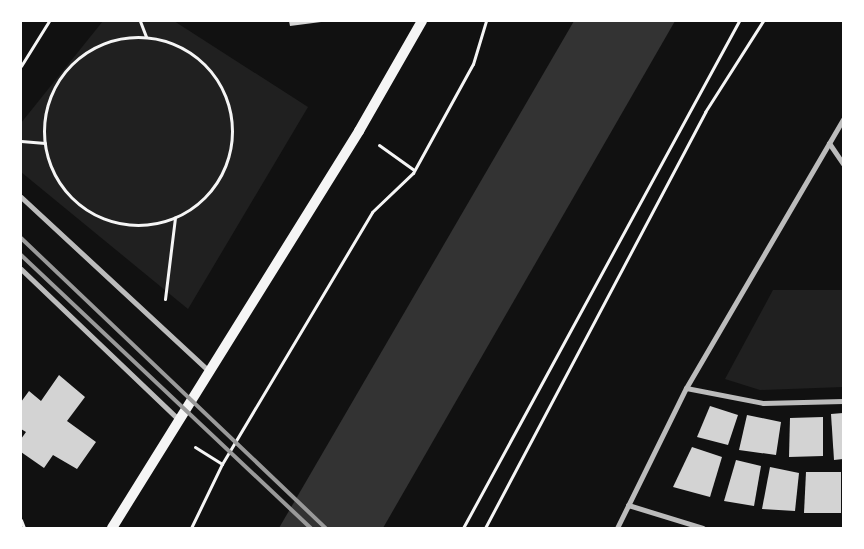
<!DOCTYPE html>
<style>
body{margin:0}
#map{position:relative;width:864px;height:549px;overflow:hidden;background:#111;font-family:Arial,sans-serif}
div>[style]{position:absolute}
.green>*{inset:0;background:#202020}
.water>*{inset:0;background:#333}
.building>*{inset:0;background:#d3d3d3}
.path>*{height:3px;margin:-1.5px;padding:0 1.5px;transform-origin:1.5px;border-radius:1.5px;background:#f5f5f5}
.path>.ring{margin:-1.5px;padding:0;box-sizing:content-box;background:none;border:3px solid #f5f5f5;border-radius:50%}
.minor>*{height:5px;margin:-2.5px;padding:0 2.5px;transform-origin:2.5px;border-radius:2.5px;background:#bcbcbc}
.secondary>*{height:10px;margin:-5px;padding:0 5px;transform-origin:5px;border-radius:5px;background:#f5f5f5}
.rail>*{height:4px;margin:-2px;padding:0 2px;transform-origin:2px;border-radius:2px;background:#9a9a9a}
span{translate:-50% -50%;white-space:nowrap;text-align:center;line-height:1.15;-webkit-text-stroke:4px #fff;paint-order:stroke}
.frame{position:absolute;inset:0;border:22px solid #fff;pointer-events:none}
</style>
<div id="map">
<div class="green">
<i style="clip-path:polygon(103px 21px,174px 21px,308px 107px,188px 309px,21px 172px,21px 123px)"></i>
<i style="clip-path:polygon(773px 290px,843px 290px,843px 387px,760px 390px,725px 379px)"></i>
</div>
<div class="water">
<i style="clip-path:polygon(574px 21px,675px 21px,383px 528px,279px 528px)"></i>
</div>
<div class="building">
<i style="clip-path:polygon(289px 21px,321px 21px,321px 22px,290px 26px)"></i>
<i style="clip-path:polygon(59px 375px,85px 397px,67px 421px,96px 442px,77px 469px,53px 455px,44px 468px,21px 452px,21px 439px,26px 432px,21px 429px,21px 402px,29px 391px,41px 401px)"></i>
<i style="clip-path:polygon(710px 406px,738px 415px,728px 445px,697px 437px)"></i>
<i style="clip-path:polygon(843px 413px,843px 459px,834px 460px,831px 414px)"></i>
<i style="clip-path:polygon(747px 415px,781px 422px,776px 455px,739px 450px)"></i>
<i style="clip-path:polygon(823px 417px,823px 456px,789px 457px,790px 418px)"></i>
<i style="clip-path:polygon(692px 447px,722px 457px,710px 497px,673px 487px)"></i>
<i style="clip-path:polygon(736px 460px,761px 466px,754px 506px,724px 501px)"></i>
<i style="clip-path:polygon(770px 467px,799px 473px,795px 511px,762px 509px)"></i>
<i style="clip-path:polygon(806px 472px,841px 472px,841px 513px,804px 513px)"></i>
</div>
<div class="path">
<i style="left:140px;top:21px;width:17px;rotate:69deg"></i>
<i class="ring" style="left:44px;top:37px;width:185px;height:185px"></i>
<i style="left:21px;top:66px;width:53px;rotate:-58.1deg"></i>
<i style="left:21px;top:141px;width:24px;rotate:5deg"></i>
<i style="left:379px;top:145px;width:43px;rotate:35.5deg"></i>
<i style="left:165px;top:299px;width:82px;rotate:-83deg"></i>
<i style="left:195px;top:447px;width:32px;rotate:32deg"></i>
<i style="left:21px;top:520px;width:9px;rotate:69deg"></i>
<i style="left:191px;top:528px;width:71px;rotate:-64.2deg"></i>
<i style="left:222px;top:464px;width:293px;rotate:-59.2deg"></i>
<i style="left:372px;top:212px;width:57px;rotate:-43.6deg"></i>
<i style="left:413px;top:173px;width:124px;rotate:-61.2deg"></i>
<i style="left:473px;top:64px;width:45px;rotate:-73.2deg"></i>
<i style="left:463px;top:528px;width:577px;rotate:-61.44deg"></i>
<i style="left:485px;top:528px;width:471px;rotate:-62.1deg"></i>
<i style="left:705px;top:112px;width:108px;rotate:-57.5deg"></i>
</div>
<div class="minor">
<i style="left:829px;top:143px;width:25px;rotate:56deg"></i>
<i style="left:21px;top:197px;width:258px;rotate:42.8deg"></i>
<i style="left:21px;top:269px;width:217px;rotate:43.7deg"></i>
<i style="left:686px;top:388px;width:78px;rotate:11deg"></i>
<i style="left:763px;top:403px;width:80px;rotate:-1.4deg"></i>
<i style="left:628px;top:505px;width:78px;rotate:17deg"></i>
<i style="left:617px;top:528px;width:156px;rotate:-63.8deg"></i>
<i style="left:686px;top:388px;width:311px;rotate:-59.7deg"></i>
</div>
<div class="secondary">
<i style="left:112px;top:528px;width:468px;rotate:-58.1deg"></i>
<i style="left:359px;top:131px;width:127px;rotate:-60.2deg"></i>
</div>
<div class="rail">
<i style="left:21px;top:238px;width:421px;rotate:43.6deg"></i>
<i style="left:21px;top:255px;width:398px;rotate:43.3deg"></i>
</div>
<div class="frame"></div>
</div>
